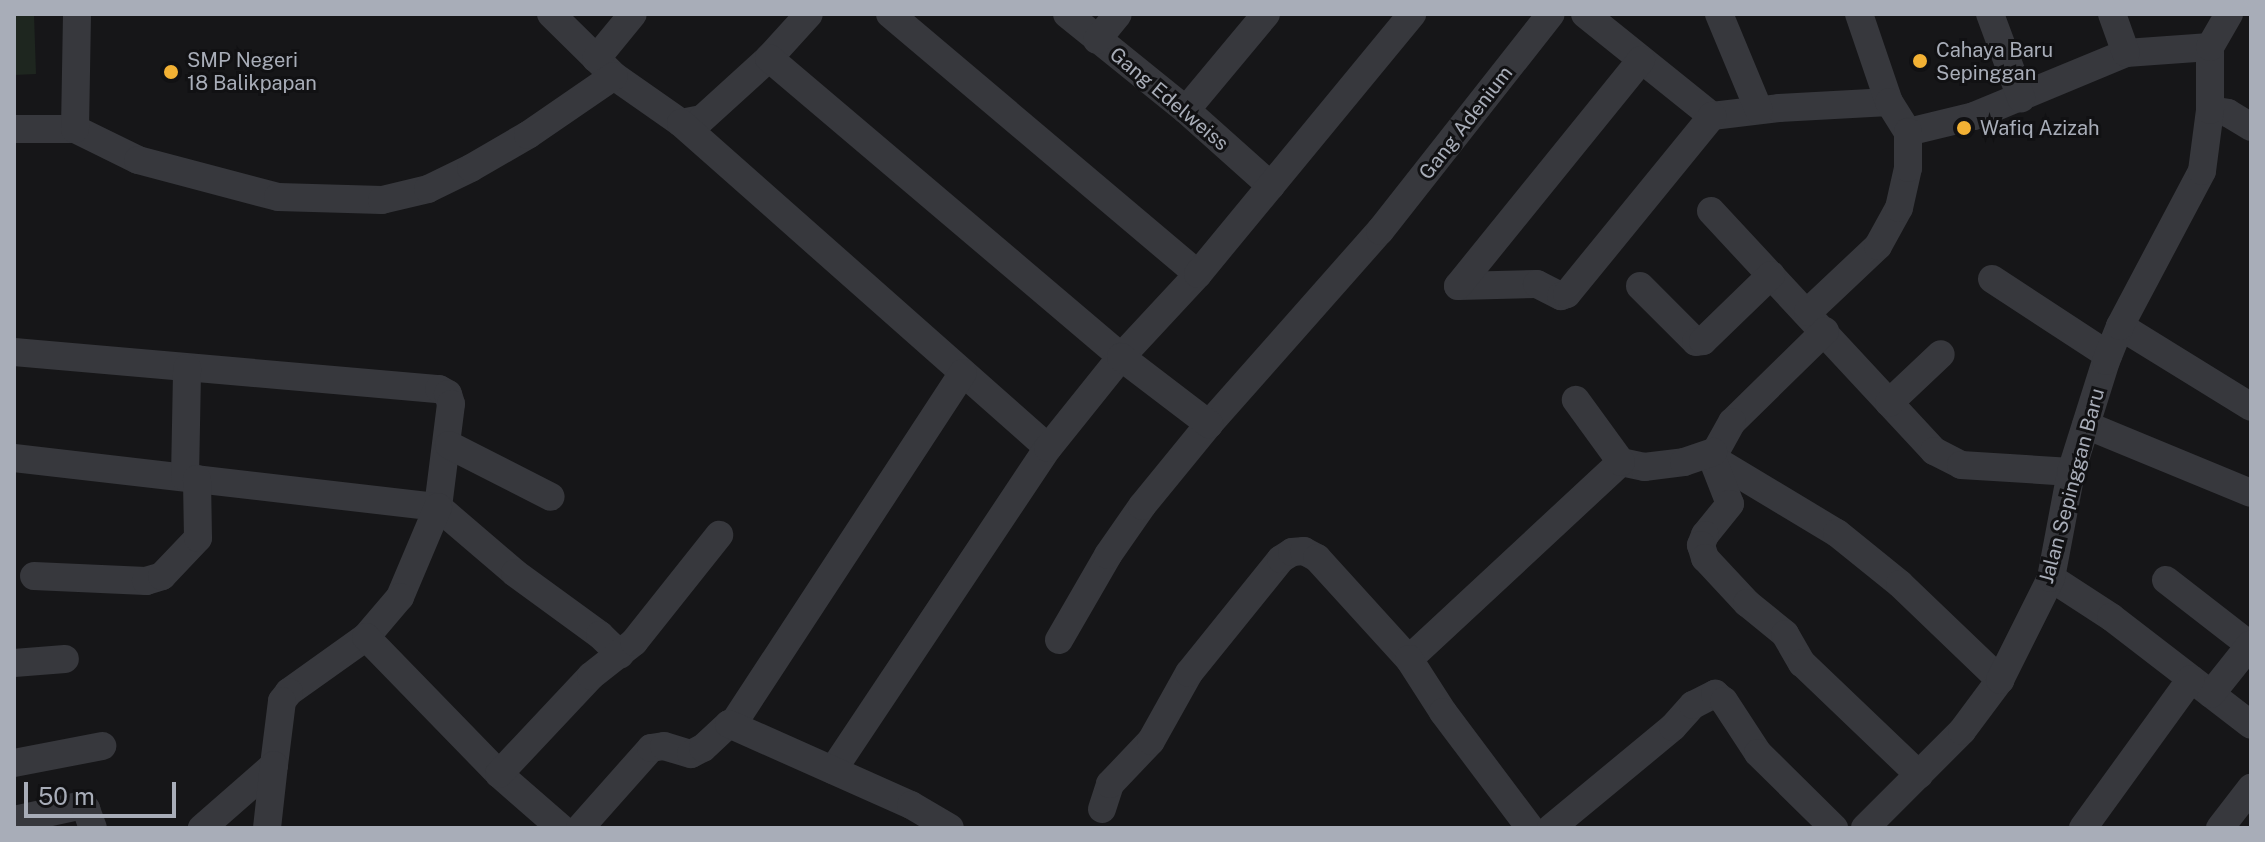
<!DOCTYPE html>
<style>
body{margin:0}
#map{position:relative;width:2265px;height:842px;overflow:hidden;background:#161618;font-family:"Public Sans",sans-serif}
div>[style]{position:absolute}
.green>*{inset:0;background:#1e261f}
.minor>*{height:28px;margin:-14px;padding:0 14px;transform-origin:14px;border-radius:14px;background:#37383d}
.dots>*{width:22px;height:22px;translate:-50% -50%;box-sizing:border-box;border:4px solid #111113;border-radius:50%}
span{translate:-50% -50%;white-space:nowrap;text-align:center;line-height:1.15;-webkit-text-stroke:6px #111113;paint-order:stroke}
.poi-label{font-size:20px;color:#a8adb8}
.left{translate:0 -50%;text-align:left}
.street-label{font-size:20px;color:#a8adb8}
.frame{position:absolute;inset:0;border:16px solid #a8adb8;pointer-events:none}
.scale{position:absolute;left:24px;top:782px;width:152px;height:36px;box-sizing:border-box;border:4px solid #a8adb8;border-top:0;padding-left:10px;font-size:24px;line-height:28px;white-space:nowrap;color:#a8adb8;-webkit-text-stroke:6px #111113;paint-order:stroke}
</style>
<div id="map">
<div class="green">
<i style="clip-path:polygon(14px 14px,34px 14px,36px 74px,14px 75px)"></i>
</div>
<div class="minor">
<i style="left:551px;top:14px;width:88px;rotate:44.5deg"></i>
<i style="left:614px;top:76px;width:82px;rotate:35deg"></i>
<i style="left:681px;top:123px;width:21px;rotate:-11deg"></i>
<i style="left:702px;top:119px;width:91px;rotate:-42.3deg"></i>
<i style="left:769px;top:58px;width:59px;rotate:-47.7deg"></i>
<i style="left:890px;top:14px;width:403px;rotate:40.2deg"></i>
<i style="left:1067px;top:14px;width:153px;rotate:38.9deg"></i>
<i style="left:1186px;top:110px;width:114px;rotate:41.8deg"></i>
<i style="left:1585px;top:14px;width:163px;rotate:38.8deg"></i>
<i style="left:1712px;top:116px;width:67px;rotate:-6.8deg"></i>
<i style="left:1779px;top:108px;width:110px;rotate:-3.1deg"></i>
<i style="left:1719px;top:14px;width:104px;rotate:67.4deg"></i>
<i style="left:1859px;top:14px;width:93px;rotate:71.2deg"></i>
<i style="left:1889px;top:102px;width:36px;rotate:58deg"></i>
<i style="left:1908px;top:132px;width:68px;rotate:-13.6deg"></i>
<i style="left:1974px;top:116px;width:165px;rotate:-22.5deg"></i>
<i style="left:2126px;top:53px;width:84px;rotate:-4.1deg"></i>
<i style="left:1990px;top:14px;width:90px;rotate:69.7deg"></i>
<i style="left:2112px;top:14px;width:41px;rotate:70.3deg"></i>
<i style="left:1097px;top:40px;width:33px;rotate:-51deg"></i>
<i style="left:769px;top:58px;width:462px;rotate:40.3deg"></i>
<i style="left:1121px;top:357px;width:113px;rotate:-47.1deg"></i>
<i style="left:1198px;top:274px;width:337px;rotate:-50.5deg"></i>
<i style="left:596px;top:59px;width:58px;rotate:-50.6deg"></i>
<i style="left:1186px;top:110px;width:125px;rotate:-50.2deg"></i>
<i style="left:2210px;top:110px;width:18px;rotate:9deg"></i>
<i style="left:2228px;top:113px;width:27px;rotate:31deg"></i>
<i style="left:681px;top:123px;width:490px;rotate:41.5deg"></i>
<i style="left:14px;top:129px;width:61px"></i>
<i style="left:75px;top:129px;width:70px;rotate:26.2deg"></i>
<i style="left:138px;top:160px;width:145px;rotate:14.8deg"></i>
<i style="left:278px;top:197px;width:104px;rotate:1.7deg"></i>
<i style="left:382px;top:200px;width:47px;rotate:-13.4deg"></i>
<i style="left:428px;top:189px;width:48px;rotate:-26deg"></i>
<i style="left:471px;top:168px;width:66px;rotate:-30.1deg"></i>
<i style="left:528px;top:135px;width:104px;rotate:-34.5deg"></i>
<i style="left:75px;top:129px;width:115px;rotate:-89deg"></i>
<i style="left:1711px;top:211px;width:328px;rotate:47.1deg"></i>
<i style="left:1934px;top:451px;width:30px;rotate:27deg"></i>
<i style="left:1961px;top:465px;width:110px;rotate:3.6deg"></i>
<i style="left:1992px;top:279px;width:139px;rotate:33.2deg"></i>
<i style="left:1458px;top:286px;width:79px;rotate:-1.5deg"></i>
<i style="left:1537px;top:284px;width:27px;rotate:27deg"></i>
<i style="left:1561px;top:296px;width:6px;rotate:-18deg"></i>
<i style="left:1567px;top:294px;width:230px;rotate:-50.8deg"></i>
<i style="left:1458px;top:286px;width:291px;rotate:-51deg"></i>
<i style="left:1640px;top:286px;width:79px;rotate:45deg"></i>
<i style="left:1696px;top:342px;width:7px;rotate:-8deg"></i>
<i style="left:1703px;top:341px;width:95px;rotate:-44.1deg"></i>
<i style="left:1808px;top:312px;width:96px;rotate:-43.3deg"></i>
<i style="left:1878px;top:246px;width:43px;rotate:-61.1deg"></i>
<i style="left:1899px;top:208px;width:41px;rotate:-77.3deg"></i>
<i style="left:1908px;top:168px;width:36px;rotate:-90deg"></i>
<i style="left:2120px;top:326px;width:154px;rotate:31.7deg"></i>
<i style="left:1825px;top:331px;width:130px;rotate:135.6deg"></i>
<i style="left:1732px;top:422px;width:41px;rotate:119.1deg"></i>
<i style="left:1712px;top:458px;width:146px;rotate:31deg"></i>
<i style="left:1837px;top:533px;width:81px;rotate:39deg"></i>
<i style="left:1900px;top:584px;width:139px;rotate:43.8deg"></i>
<i style="left:14px;top:352px;width:427px;rotate:5deg"></i>
<i style="left:439px;top:389px;width:10px;rotate:29deg"></i>
<i style="left:448px;top:394px;width:10px;rotate:73deg"></i>
<i style="left:451px;top:404px;width:104px;rotate:97.2deg"></i>
<i style="left:438px;top:507px;width:101px;rotate:40.6deg"></i>
<i style="left:515px;top:573px;width:105px;rotate:36.1deg"></i>
<i style="left:600px;top:635px;width:28px;rotate:44deg"></i>
<i style="left:1889px;top:403px;width:71px;rotate:-43.3deg"></i>
<i style="left:2086px;top:425px;width:178px;rotate:22.4deg"></i>
<i style="left:449px;top:445px;width:114px;rotate:27deg"></i>
<i style="left:14px;top:458px;width:427px;rotate:6.6deg"></i>
<i style="left:438px;top:507px;width:98px;rotate:112.9deg"></i>
<i style="left:400px;top:597px;width:52px;rotate:130.4deg"></i>
<i style="left:366px;top:637px;width:95px;rotate:144.5deg"></i>
<i style="left:289px;top:692px;width:11px;rotate:128deg"></i>
<i style="left:282px;top:701px;width:64px;rotate:97.1deg"></i>
<i style="left:274px;top:765px;width:96px;rotate:138.8deg"></i>
<i style="left:1712px;top:458px;width:49px;rotate:68.6deg"></i>
<i style="left:1730px;top:504px;width:40px;rotate:129deg"></i>
<i style="left:1705px;top:535px;width:11px;rotate:112deg"></i>
<i style="left:1701px;top:545px;width:14px;rotate:73deg"></i>
<i style="left:1705px;top:558px;width:62px;rotate:47deg"></i>
<i style="left:1747px;top:603px;width:49px;rotate:39.2deg"></i>
<i style="left:1785px;top:634px;width:34px;rotate:60deg"></i>
<i style="left:1802px;top:663px;width:162px;rotate:43.7deg"></i>
<i style="left:1621px;top:462px;width:24px;rotate:12deg"></i>
<i style="left:1644px;top:467px;width:40px;rotate:-7.1deg"></i>
<i style="left:1684px;top:462px;width:31px;rotate:-19deg"></i>
<i style="left:185px;top:477px;width:109px;rotate:-88.9deg"></i>
<i style="left:34px;top:576px;width:112px;rotate:2.6deg"></i>
<i style="left:146px;top:581px;width:17px;rotate:-17deg"></i>
<i style="left:162px;top:576px;width:52px;rotate:-46.5deg"></i>
<i style="left:198px;top:538px;width:59px;rotate:-91deg"></i>
<i style="left:2051px;top:578px;width:72px;rotate:33deg"></i>
<i style="left:2111px;top:617px;width:177px;rotate:37.6deg"></i>
<i style="left:2166px;top:580px;width:108px;rotate:37.8deg"></i>
<i style="left:366px;top:637px;width:191px;rotate:45.8deg"></i>
<i style="left:499px;top:774px;width:82px;rotate:41.1deg"></i>
<i style="left:1059px;top:640px;width:98px;rotate:-60deg"></i>
<i style="left:1108px;top:555px;width:60px;rotate:-55.2deg"></i>
<i style="left:1142px;top:506px;width:106px;rotate:-50.7deg"></i>
<i style="left:1209px;top:424px;width:258px;rotate:-48.5deg"></i>
<i style="left:1380px;top:231px;width:276px;rotate:-51.8deg"></i>
<i style="left:1409px;top:659px;width:289px;rotate:-42.9deg"></i>
<i style="left:1621px;top:462px;width:77px;rotate:-126deg"></i>
<i style="left:14px;top:663px;width:51px;rotate:-4.5deg"></i>
<i style="left:2211px;top:694px;width:63px;rotate:-51.5deg"></i>
<i style="left:729px;top:724px;width:7px;rotate:-27deg"></i>
<i style="left:735px;top:721px;width:416px;rotate:-56.8deg"></i>
<i style="left:14px;top:763px;width:90px;rotate:-10.9deg"></i>
<i style="left:833px;top:770px;width:387px;rotate:-56.3deg"></i>
<i style="left:1048px;top:448px;width:117px;rotate:-51.3deg"></i>
<i style="left:1121px;top:357px;width:111px;rotate:37.3deg"></i>
<i style="left:499px;top:774px;width:134px;rotate:-46.8deg"></i>
<i style="left:591px;top:676px;width:55px;rotate:-38.3deg"></i>
<i style="left:634px;top:642px;width:137px;rotate:-51.5deg"></i>
<i style="left:1102px;top:809px;width:26px;rotate:-72deg"></i>
<i style="left:1110px;top:784px;width:59px;rotate:-46.4deg"></i>
<i style="left:1151px;top:741px;width:78px;rotate:-60.8deg"></i>
<i style="left:1189px;top:673px;width:146px;rotate:-51.1deg"></i>
<i style="left:1281px;top:559px;width:13px;rotate:-32deg"></i>
<i style="left:1292px;top:552px;width:12px;rotate:-5deg"></i>
<i style="left:1304px;top:551px;width:15px;rotate:28deg"></i>
<i style="left:1317px;top:558px;width:137px;rotate:47.7deg"></i>
<i style="left:1409px;top:659px;width:63px;rotate:57.3deg"></i>
<i style="left:1443px;top:712px;width:145px;rotate:53.1deg"></i>
<i style="left:14px;top:820px;width:66px;rotate:-12.2deg"></i>
<i style="left:79px;top:806px;width:8px;rotate:23deg"></i>
<i style="left:86px;top:809px;width:20px;rotate:70deg"></i>
<i style="left:267px;top:828px;width:63px;rotate:-83.7deg"></i>
<i style="left:580px;top:828px;width:107px;rotate:-48.4deg"></i>
<i style="left:651px;top:748px;width:13px;rotate:-9deg"></i>
<i style="left:664px;top:746px;width:28px;rotate:17deg"></i>
<i style="left:691px;top:754px;width:13px;rotate:-27deg"></i>
<i style="left:703px;top:748px;width:35px;rotate:-43deg"></i>
<i style="left:729px;top:724px;width:199px;rotate:24deg"></i>
<i style="left:911px;top:805px;width:45px;rotate:30.5deg"></i>
<i style="left:1551px;top:828px;width:158px;rotate:-39.6deg"></i>
<i style="left:1673px;top:727px;width:30px;rotate:-48deg"></i>
<i style="left:1693px;top:705px;width:25px;rotate:-27deg"></i>
<i style="left:1715px;top:694px;width:11px;rotate:38deg"></i>
<i style="left:1724px;top:701px;width:62px;rotate:56.8deg"></i>
<i style="left:1758px;top:753px;width:107px;rotate:44.6deg"></i>
<i style="left:1865px;top:828px;width:137px;rotate:-45deg"></i>
<i style="left:1962px;top:731px;width:64px;rotate:-53.3deg"></i>
<i style="left:2000px;top:680px;width:114px;rotate:-63.4deg"></i>
<i style="left:2051px;top:578px;width:108px;rotate:-79.3deg"></i>
<i style="left:2071px;top:472px;width:116px;rotate:-72.5deg"></i>
<i style="left:2106px;top:361px;width:38px;rotate:-68deg"></i>
<i style="left:2120px;top:326px;width:175px;rotate:-62.1deg"></i>
<i style="left:2202px;top:171px;width:62px;rotate:-82.5deg"></i>
<i style="left:2210px;top:110px;width:63px;rotate:-90deg"></i>
<i style="left:2210px;top:47px;width:38px;rotate:-60deg"></i>
<i style="left:2083px;top:828px;width:184px;rotate:-54.1deg"></i>
<i style="left:2220px;top:828px;width:51px;rotate:-52.2deg"></i>
</div>
<div class="dots">
<i style="left:1920px;top:61px;background:#f2b134"></i>
<i style="left:171px;top:72px;background:#f2b134"></i>
<i style="left:1964px;top:128px;background:#f2b134"></i>
</div>
<div class="poi-label">
<span class="left" style="left:1936px;top:62px">Cahaya Baru<br>Sepinggan</span>
<span class="left" style="left:187px;top:72px">SMP Negeri<br>18 Balikpapan</span>
<span class="left" style="left:1980px;top:128px">Wafiq Azizah</span>
</div>
<div class="street-label">
<span style="left:1169px;top:99px;rotate:40deg">Gang Edelweiss</span>
<span style="left:1466px;top:123px;rotate:-52deg">Gang Adenium</span>
<span style="left:2072px;top:486px;rotate:-75deg">Jalan Sepinggan Baru</span>
</div>
<div class="frame"></div>
<div class="scale">50 m</div>
</div>
